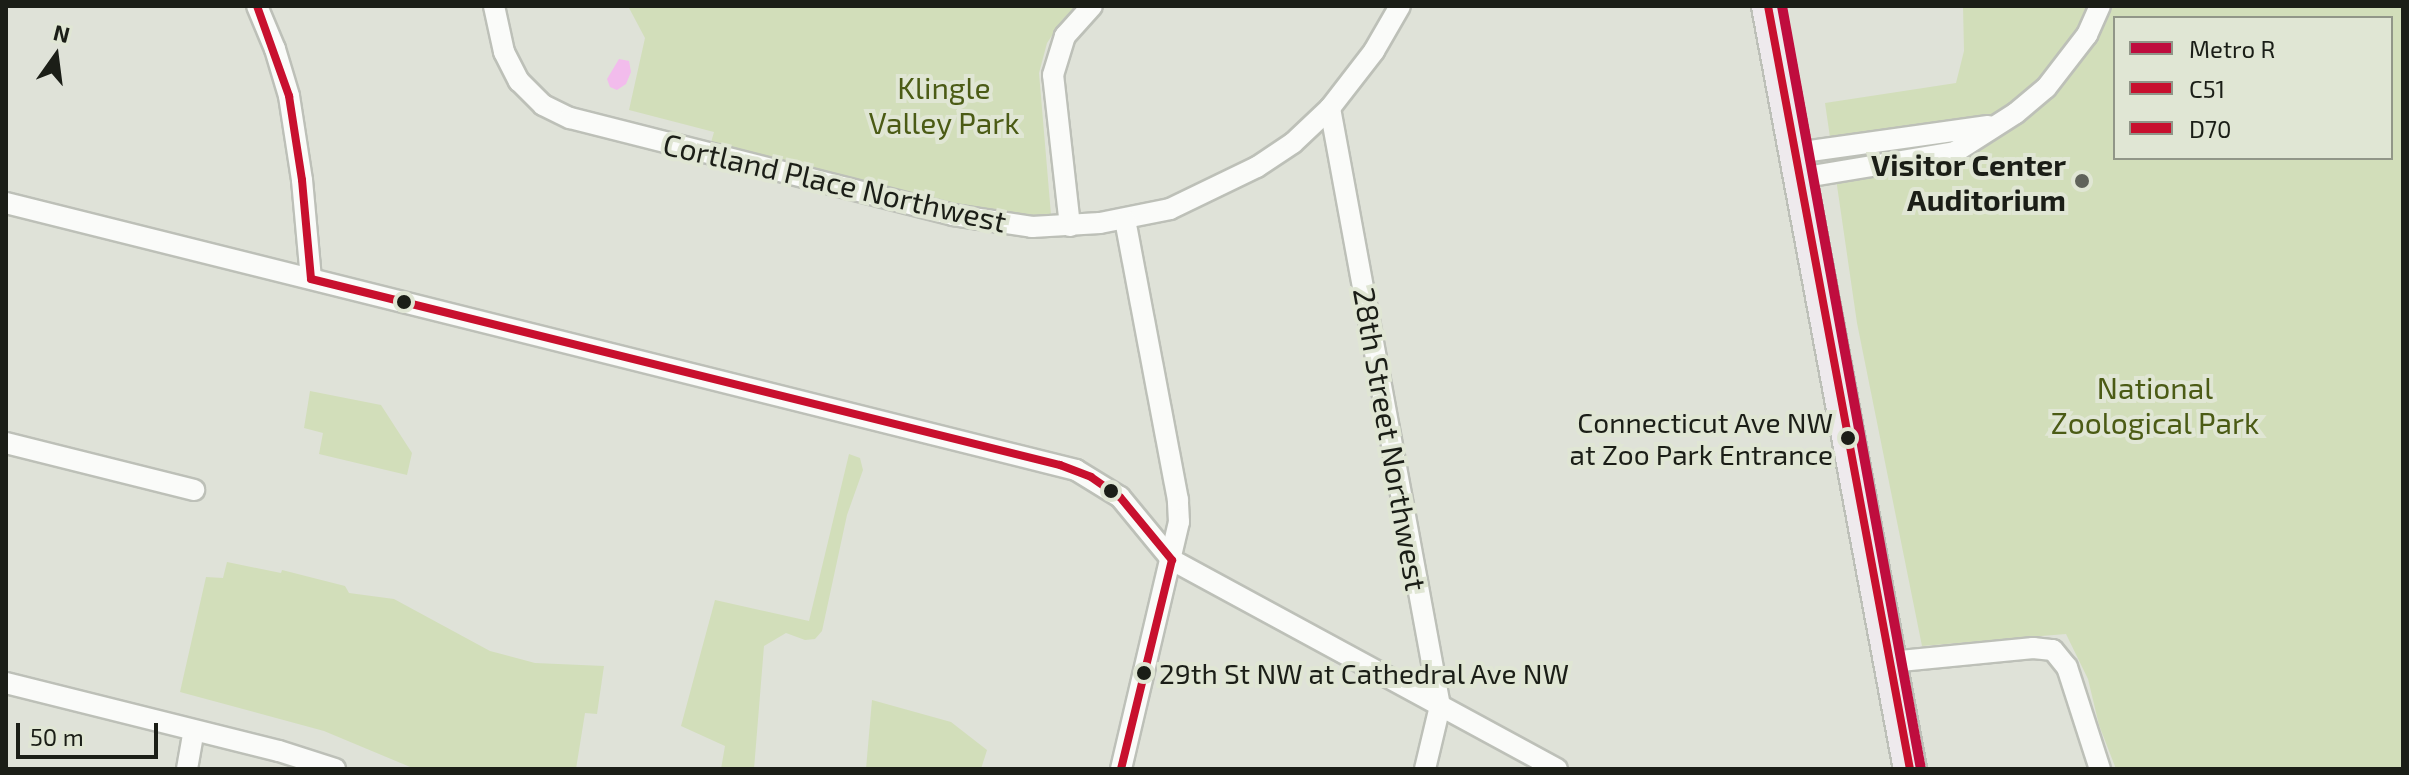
<!DOCTYPE html>
<style>
body{margin:0}
#map{position:relative;width:2409px;height:775px;overflow:hidden;background:#dfe2d8;font-family:"Exo 2",sans-serif}
div>[style]{position:absolute}
.green>*{inset:0;background:#d2deba}
.water>*{inset:0;background:#f2bcec}
.roads{filter:drop-shadow(2px 0 #bdc0b8) drop-shadow(-2px 0 #bdc0b8) drop-shadow(0 2px #bdc0b8) drop-shadow(0 -2px #bdc0b8)}
.street>*{height:20px;margin:-10px;padding:0 10px;transform-origin:10px;border-radius:10px;background:#fafbf9}
.primary>*{height:32px;margin:-16px;padding:0 16px;transform-origin:16px;border-radius:16px;background:#eeeaed}
.bus-1>*{height:8px;margin:-4px;padding:0 4px;transform-origin:4px;border-radius:4px;background:#c8102e}
.bus-2>*{height:8px;margin:-4px;padding:0 4px;transform-origin:4px;border-radius:4px;background:#c8102e}
.metro-1>*{height:10px;margin:-5px;padding:0 5px;transform-origin:5px;border-radius:5px;background:#bf0d3e}
.dots>*{width:22px;height:22px;translate:-50% -50%;box-sizing:border-box;border:4px solid #e0e6d4;border-radius:50%}
span{translate:-50% -50%;white-space:nowrap;text-align:center;line-height:1.15;-webkit-text-stroke:8px #e0e6d4;paint-order:stroke}
.bus-label{font-size:28px;color:#1b1e17}
.right{translate:-100% -50%;text-align:right}
.left{translate:0 -50%;text-align:left}
.park-label{font-size:30px;color:#4b5b15}
.poi-label{font-size:30px;color:#1b1e17;font-weight:700}
.street-label{font-size:30px;color:#1b1e17}
.frame{position:absolute;inset:0;border:8px solid #1b1e17;pointer-events:none}
.legend{position:absolute;left:2113px;top:16px;width:280px;height:144px;box-sizing:border-box;background:#e0e6d4;border:2px solid #919688;margin:0;padding:10px 14px;list-style:none;font-size:24px;color:#1b1e17}
.legend li{display:flex;align-items:center;gap:16px;height:40px}
.legend b{width:40px;border:2px solid #919688}
.north{position:absolute;left:16px;top:16px;width:80px;height:80px;-webkit-text-stroke:6px #e0e6d4;paint-order:stroke;rotate:14deg;font-size:22px;font-weight:700;line-height:32px;text-align:center;color:#1b1e17}
.north::after{content:'';display:block;margin:auto;width:28px;height:36px;background:#1b1e17;clip-path:polygon(50% 0,100% 100%,50% 72%,0 100%)}
.scale{position:absolute;left:16px;top:723px;width:142px;height:36px;box-sizing:border-box;border:4px solid #1b1e17;border-top:0;padding-left:10px;font-size:24px;line-height:28px;white-space:nowrap;color:#1b1e17;-webkit-text-stroke:6px #e0e6d4;paint-order:stroke}
</style>
<div id="map">
<div class="green">
<i style="clip-path:polygon(628px 6px,1077px 6px,1063px 19px,1047px 43px,1039px 73px,1051px 215px,1003px 217px,950px 206px,710px 146px,714px 132px,629px 110px,645px 38px)"></i>
<i style="clip-path:polygon(evenodd,1963px 6px,2403px 6px,2403px 769px,2116px 769px,2099px 725px,2088px 679px,2066px 634px,1922px 646px,1857px 323px,1825px 103px,1956px 83px,1964px 51px,1963px 6px,2115px 18px,2391px 18px,2391px 158px,2115px 158px,2115px 18px)"></i>
<i style="clip-path:polygon(310px 391px,381px 405px,412px 453px,407px 475px,319px 454px,323px 433px,304px 428px)"></i>
<i style="clip-path:polygon(849px 454px,860px 458px,863px 470px,847px 515px,822px 631px,815px 639px,805px 640px,786px 633px,764px 646px,754px 769px,721px 769px,725px 746px,681px 726px,715px 600px,809px 621px)"></i>
<i style="clip-path:polygon(227px 562px,281px 573px,282px 570px,345px 586px,349px 593px,394px 599px,490px 651px,535px 663px,604px 666px,597px 714px,585px 713px,576px 769px,415px 769px,324px 731px,180px 692px,206px 577px,223px 578px)"></i>
<i style="clip-path:polygon(872px 700px,951px 722px,987px 750px,981px 769px,866px 769px)"></i>
</div>
<div class="water">
<i style="clip-path:polygon(619px 59px,629px 61px,631px 72px,626px 84px,617px 90px,610px 87px,607px 79px)"></i>
</div>
<div class="roads">
<div class="street">
<i style="left:257px;top:6px;width:47px;rotate:67.3deg"></i>
<i style="left:275px;top:49px;width:49px;rotate:73.4deg"></i>
<i style="left:289px;top:96px;width:85px;rotate:81.2deg"></i>
<i style="left:302px;top:180px;width:99px;rotate:84.8deg"></i>
<i style="left:494px;top:6px;width:47px;rotate:77.7deg"></i>
<i style="left:504px;top:52px;width:33px;rotate:63deg"></i>
<i style="left:519px;top:81px;width:34px;rotate:45deg"></i>
<i style="left:543px;top:105px;width:30px;rotate:26deg"></i>
<i style="left:570px;top:118px;width:395px;rotate:14.2deg"></i>
<i style="left:953px;top:215px;width:80px;rotate:8.6deg"></i>
<i style="left:1032px;top:227px;width:68px;rotate:-3.4deg"></i>
<i style="left:1100px;top:223px;width:71px;rotate:-11.3deg"></i>
<i style="left:1170px;top:209px;width:97px;rotate:-25.8deg"></i>
<i style="left:1257px;top:167px;width:43px;rotate:-33.7deg"></i>
<i style="left:1293px;top:143px;width:51px;rotate:-43.4deg"></i>
<i style="left:1330px;top:108px;width:72px;rotate:-52.3deg"></i>
<i style="left:1374px;top:51px;width:52px;rotate:-60deg"></i>
<i style="left:1330px;top:108px;width:608px;rotate:79.58deg"></i>
<i style="left:1440px;top:706px;width:65px;rotate:103.4deg"></i>
<i style="left:1796px;top:153px;width:194px;rotate:-8deg"></i>
<i style="left:1800px;top:178px;width:157px;rotate:-9.5deg"></i>
<i style="left:1955px;top:152px;width:72px;rotate:-32.6deg"></i>
<i style="left:2016px;top:113px;width:39px;rotate:-40deg"></i>
<i style="left:2046px;top:88px;width:67px;rotate:-52.3deg"></i>
<i style="left:2087px;top:35px;width:32px;rotate:-66deg"></i>
<i style="left:6px;top:203px;width:1103px;rotate:14.01deg"></i>
<i style="left:1076px;top:470px;width:52px;rotate:31.5deg"></i>
<i style="left:1120px;top:497px;width:82px;rotate:50.5deg"></i>
<i style="left:1172px;top:560px;width:438px;rotate:28.5deg"></i>
<i style="left:1070px;top:226px;width:152px;rotate:-96.4deg"></i>
<i style="left:1053px;top:75px;width:41px;rotate:-72.9deg"></i>
<i style="left:1065px;top:36px;width:40px;rotate:-48deg"></i>
<i style="left:6px;top:443px;width:194px;rotate:14deg"></i>
<i style="left:1890px;top:662px;width:144px;rotate:-5.6deg"></i>
<i style="left:2033px;top:648px;width:20px;rotate:6deg"></i>
<i style="left:2053px;top:650px;width:22px;rotate:51deg"></i>
<i style="left:2067px;top:667px;width:107px;rotate:72.1deg"></i>
<i style="left:6px;top:683px;width:281px;rotate:14deg"></i>
<i style="left:279px;top:751px;width:59px;rotate:17.8deg"></i>
<i style="left:187px;top:769px;width:39px;rotate:-80deg"></i>
<i style="left:1121px;top:769px;width:254px;rotate:-76.8deg"></i>
<i style="left:1179px;top:522px;width:22px;rotate:-93deg"></i>
<i style="left:1178px;top:500px;width:285px;rotate:-100.7deg"></i>
</div>
<div class="primary">
<i style="left:1768px;top:6px;width:776px;rotate:79.46deg"></i>
</div>
</div>
<div class="bus-1">
<i style="left:257px;top:6px;width:96px;rotate:70.4deg"></i>
<i style="left:289px;top:96px;width:85px;rotate:81.2deg"></i>
<i style="left:302px;top:180px;width:99px;rotate:84.8deg"></i>
<i style="left:311px;top:279px;width:772px;rotate:13.95deg"></i>
<i style="left:1060px;top:465px;width:33px;rotate:21deg"></i>
<i style="left:1091px;top:477px;width:35px;rotate:35deg"></i>
<i style="left:1120px;top:497px;width:82px;rotate:50.5deg"></i>
<i style="left:1121px;top:769px;width:215px;rotate:-76.3deg"></i>
</div>
<div class="bus-2">
<i style="left:1768px;top:6px;width:776px;rotate:79.46deg"></i>
</div>
<div class="metro-1">
<i style="left:1782px;top:6px;width:776px;rotate:79.68deg"></i>
</div>
<div class="dots">
<i style="left:2082px;top:181px;background:#60635b"></i>
<i style="left:404px;top:302px;background:#1b1e17"></i>
<i style="left:1848px;top:438px;background:#1b1e17"></i>
<i style="left:1111px;top:491px;background:#1b1e17"></i>
<i style="left:1144px;top:673px;background:#1b1e17"></i>
</div>
<div class="bus-label">
<span class="right" style="left:1833px;top:438px">Connecticut Ave NW<br>at Zoo Park Entrance</span>
<span class="left" style="left:1159px;top:673px">29th St NW at Cathedral Ave NW</span>
</div>
<div class="park-label">
<span style="left:944px;top:104px">Klingle<br>Valley Park</span>
<span style="left:2155px;top:404px">National<br>Zoological Park</span>
</div>
<div class="poi-label">
<span class="right" style="left:2066px;top:181px">Visitor Center<br>Auditorium</span>
</div>
<div class="street-label">
<span style="left:835px;top:182px;rotate:13deg">Cortland Place Northwest</span>
<span style="left:1391px;top:439px;rotate:80deg">28th Street Northwest</span>
</div>
<div class="frame"></div>
<ul class="legend">
<li><b style="height:10px;background:#bf0d3e"></b>Metro R</li>
<li><b style="height:10px;background:#c8102e"></b>C51</li>
<li><b style="height:10px;background:#c8102e"></b>D70</li>
</ul>
<div class="north">N</div>
<div class="scale">50 m</div>
</div>
